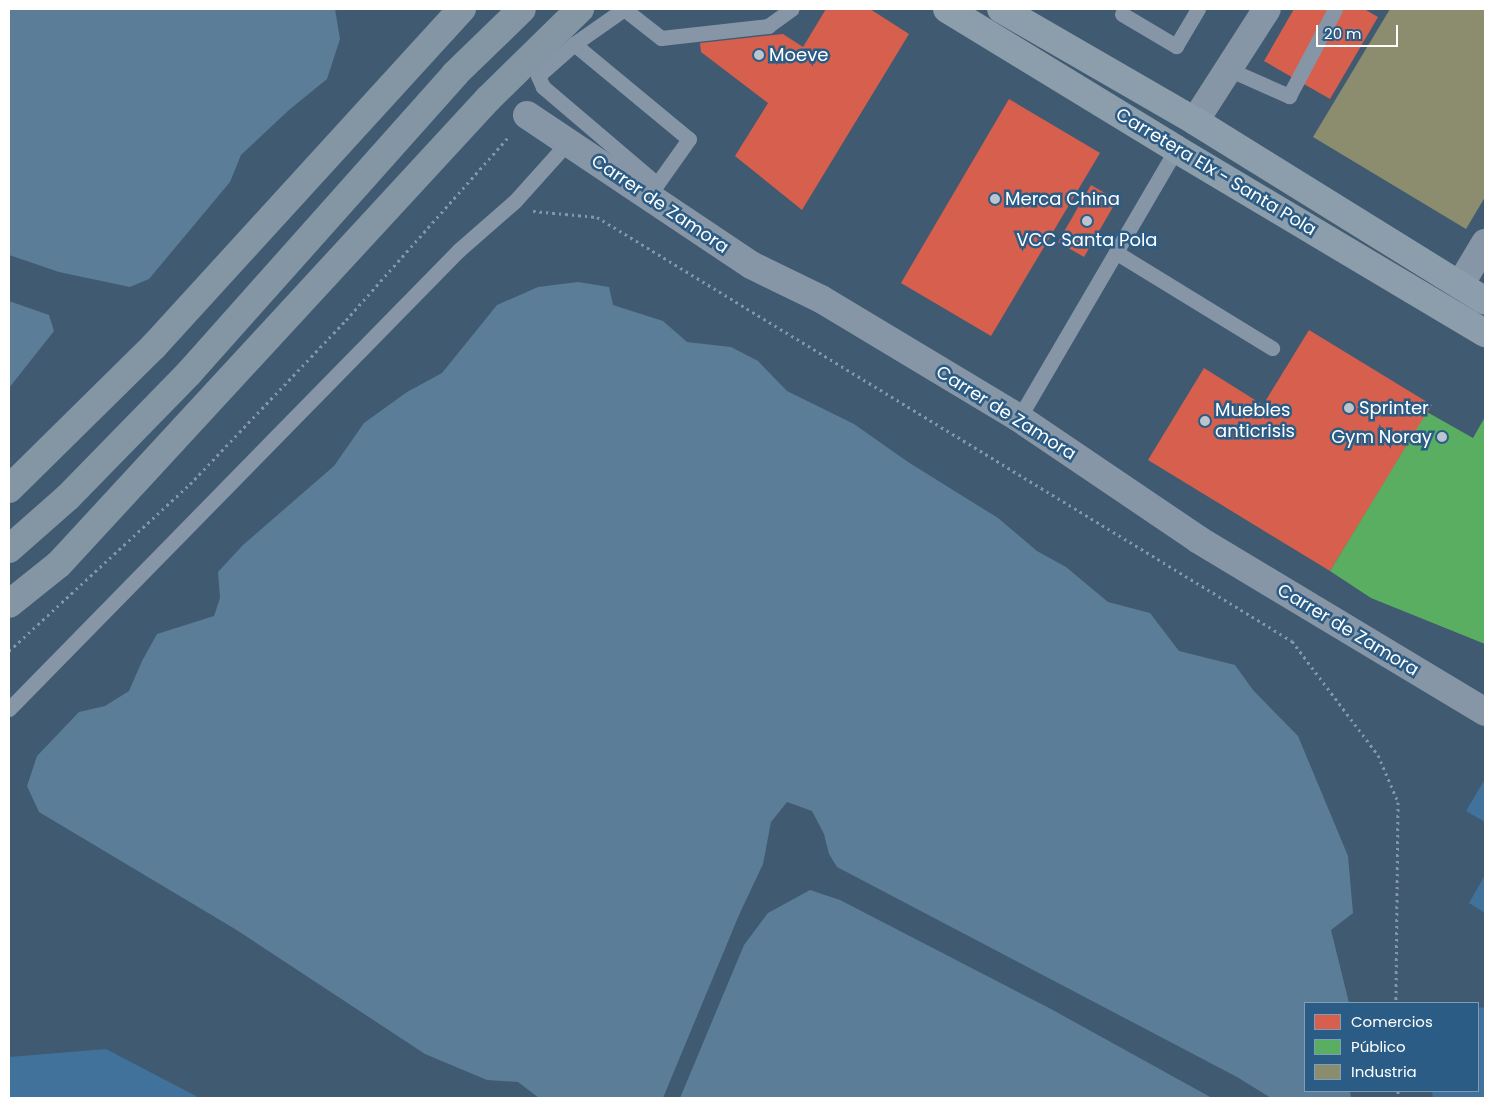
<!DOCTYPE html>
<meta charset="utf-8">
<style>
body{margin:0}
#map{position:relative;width:1494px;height:1107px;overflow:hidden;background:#3f5a71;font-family:Poppins,sans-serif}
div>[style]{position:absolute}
.green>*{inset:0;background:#40729b}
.water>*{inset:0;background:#5c7d97}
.shops>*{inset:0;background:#d6604d}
.public>*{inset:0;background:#5aae61}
.industry>*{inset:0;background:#8c8c6e}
.path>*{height:3px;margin-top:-1.5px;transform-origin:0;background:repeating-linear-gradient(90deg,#8696a7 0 2.5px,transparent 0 6.5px)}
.service>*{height:15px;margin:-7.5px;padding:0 7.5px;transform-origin:7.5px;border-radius:7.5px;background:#8696a7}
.minor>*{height:28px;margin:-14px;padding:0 14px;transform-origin:14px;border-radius:14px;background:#8696a7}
.secondary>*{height:28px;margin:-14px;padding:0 14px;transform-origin:14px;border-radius:14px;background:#8c9dab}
.trunk>*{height:28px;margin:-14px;padding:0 14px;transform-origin:14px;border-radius:14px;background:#8496a4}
.dots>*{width:14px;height:14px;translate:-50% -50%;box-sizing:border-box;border:2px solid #2b5c85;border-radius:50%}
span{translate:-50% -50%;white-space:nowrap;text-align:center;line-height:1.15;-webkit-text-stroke:5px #2b5c85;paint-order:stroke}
.poi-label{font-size:18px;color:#fff}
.left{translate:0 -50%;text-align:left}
.right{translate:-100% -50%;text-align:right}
.street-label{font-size:18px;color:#fff}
.frame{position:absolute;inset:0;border:10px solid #fff;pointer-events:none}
.legend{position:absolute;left:1304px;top:1002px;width:175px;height:90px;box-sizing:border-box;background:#2b5c85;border:1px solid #809db6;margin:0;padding:6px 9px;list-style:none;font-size:15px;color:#fff}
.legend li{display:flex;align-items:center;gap:10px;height:25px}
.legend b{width:25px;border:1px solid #809db6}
.scale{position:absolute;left:1316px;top:25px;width:82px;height:22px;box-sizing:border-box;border:2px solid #fff;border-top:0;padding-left:6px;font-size:15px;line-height:18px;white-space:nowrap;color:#fff;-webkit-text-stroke:4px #2b5c85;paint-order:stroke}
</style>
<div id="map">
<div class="green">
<i style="clip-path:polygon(1485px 779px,1485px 822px,1466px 811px)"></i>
<i style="clip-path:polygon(1485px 875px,1485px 913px,1469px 903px)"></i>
<i style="clip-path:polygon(1485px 1007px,1485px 1098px,1433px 1098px,1432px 1091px,1478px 1091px,1478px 1008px)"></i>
<i style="clip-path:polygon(106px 1049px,196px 1096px,196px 1098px,9px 1098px,9px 1057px)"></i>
</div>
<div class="water">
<i style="clip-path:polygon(9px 9px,335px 9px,340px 39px,327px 79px,289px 110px,241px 155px,230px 182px,149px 279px,130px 287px,59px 272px,9px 255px)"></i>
<i style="clip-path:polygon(578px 282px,609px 287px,613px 305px,663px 321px,687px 342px,731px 347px,758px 361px,787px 391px,854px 424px,908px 462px,998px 518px,1037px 551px,1066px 567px,1108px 602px,1150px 613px,1179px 651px,1235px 665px,1253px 690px,1298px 736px,1348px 856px,1353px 913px,1331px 930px,1349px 1003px,1305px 1003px,1305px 1091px,1350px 1091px,1351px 1098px,1271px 1098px,1237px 1077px,837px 867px,829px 854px,824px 834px,812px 811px,787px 802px,771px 822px,763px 864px,739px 915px,663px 1098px,539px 1098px,518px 1082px,487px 1080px,425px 1054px,235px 929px,39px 812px,27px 786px,37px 756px,79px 712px,105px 706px,129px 691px,142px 661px,157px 634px,214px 616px,220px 598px,218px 572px,243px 545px,334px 466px,364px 423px,407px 392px,442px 373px,497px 305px,538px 287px)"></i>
<i style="clip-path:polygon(9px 301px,49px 315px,54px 331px,9px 388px)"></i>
<i style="clip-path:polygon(810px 890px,840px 900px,1051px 1009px,1212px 1098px,680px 1098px,744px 945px,768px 913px)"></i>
</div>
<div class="shops">
<i style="clip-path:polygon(826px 9px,870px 9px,909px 34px,802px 210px,735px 156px,768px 103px,701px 52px,700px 43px,783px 34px,803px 47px)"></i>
<i style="clip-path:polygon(1294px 9px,1364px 9px,1378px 17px,1330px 99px,1264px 61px)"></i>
<i style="clip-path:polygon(1009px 99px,1100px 153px,991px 336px,901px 283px)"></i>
<i style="clip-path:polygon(1091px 185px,1117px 200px,1084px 257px,1058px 242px)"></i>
<i style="clip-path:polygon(1309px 330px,1432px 405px,1330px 571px,1148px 460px,1204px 368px,1263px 405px)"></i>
</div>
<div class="public">
<i style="clip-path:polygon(1427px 412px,1473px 438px,1485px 417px,1485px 644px,1371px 598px,1330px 571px)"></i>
</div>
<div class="industry">
<i style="clip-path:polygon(1390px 9px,1485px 9px,1485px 197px,1466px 229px,1313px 137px)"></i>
</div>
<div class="path">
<i style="left:533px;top:211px;width:64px;rotate:5.4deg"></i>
<i style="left:597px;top:217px;width:814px;rotate:31.39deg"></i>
<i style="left:1292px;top:641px;width:143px;rotate:53deg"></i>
<i style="left:1378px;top:755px;width:51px;rotate:66.9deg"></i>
<i style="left:1398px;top:802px;width:201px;rotate:90.6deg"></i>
<i style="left:9px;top:651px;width:246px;rotate:-42.7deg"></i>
<i style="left:190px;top:484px;width:226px;rotate:-46.4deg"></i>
<i style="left:346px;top:320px;width:247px;rotate:-48.4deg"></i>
<i style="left:1398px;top:1091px;width:7px;rotate:90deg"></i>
</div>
<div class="service">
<i style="left:624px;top:9px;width:47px;rotate:38.1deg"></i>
<i style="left:661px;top:38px;width:108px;rotate:-6.4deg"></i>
<i style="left:768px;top:26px;width:29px;rotate:-36deg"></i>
<i style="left:1122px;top:14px;width:63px;rotate:30.7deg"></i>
<i style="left:1176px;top:46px;width:43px;rotate:-59.3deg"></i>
<i style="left:574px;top:44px;width:149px;rotate:39.6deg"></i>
<i style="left:689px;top:139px;width:55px;rotate:125.4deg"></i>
<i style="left:657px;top:184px;width:150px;rotate:-139.6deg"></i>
<i style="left:543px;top:87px;width:12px;rotate:-114deg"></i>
<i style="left:538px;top:76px;width:48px;rotate:-41.6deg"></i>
<i style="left:574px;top:44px;width:61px;rotate:-35deg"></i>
<i style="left:1228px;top:69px;width:67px;rotate:23.9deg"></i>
<i style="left:1289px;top:96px;width:98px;rotate:-62.1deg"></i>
<i style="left:1117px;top:253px;width:182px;rotate:31.5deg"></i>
<i style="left:1019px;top:418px;width:311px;rotate:-59.7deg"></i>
<i style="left:9px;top:709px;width:643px;rotate:-45.57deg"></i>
<i style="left:459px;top:250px;width:74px;rotate:-41.2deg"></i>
<i style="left:515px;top:201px;width:79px;rotate:-48.1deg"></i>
</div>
<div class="minor">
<i style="left:527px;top:115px;width:270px;rotate:33.8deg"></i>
<i style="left:751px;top:265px;width:78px;rotate:25.9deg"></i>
<i style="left:821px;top:299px;width:231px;rotate:31deg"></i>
<i style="left:1019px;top:418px;width:217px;rotate:34.1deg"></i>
<i style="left:1199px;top:540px;width:334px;rotate:31deg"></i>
<i style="left:1195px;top:121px;width:133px;rotate:-57.3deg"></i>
<i style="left:1460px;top:285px;width:49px;rotate:-59.2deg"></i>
</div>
<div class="secondary">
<i style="left:947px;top:9px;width:268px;rotate:31.4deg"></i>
<i style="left:1176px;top:149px;width:360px;rotate:30.8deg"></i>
<i style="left:1001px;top:9px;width:224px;rotate:30deg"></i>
<i style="left:1195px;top:121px;width:341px;rotate:31.8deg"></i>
</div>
<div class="trunk">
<i style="left:9px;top:489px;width:204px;rotate:-44.6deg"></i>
<i style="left:154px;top:346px;width:457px;rotate:-47.6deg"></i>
<i style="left:9px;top:549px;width:79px;rotate:-41.4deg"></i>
<i style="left:68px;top:497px;width:173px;rotate:-45.7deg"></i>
<i style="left:189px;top:373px;width:400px;rotate:-48.3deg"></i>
<i style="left:455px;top:74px;width:93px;rotate:-44.1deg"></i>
<i style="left:9px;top:604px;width:64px;rotate:-38.7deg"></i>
<i style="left:59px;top:564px;width:633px;rotate:-47.31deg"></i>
<i style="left:488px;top:99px;width:129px;rotate:-44.4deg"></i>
</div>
<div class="dots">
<i style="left:759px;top:55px;background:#bcc5cd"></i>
<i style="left:995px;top:199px;background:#bcc5cd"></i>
<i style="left:1087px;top:221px;background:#bcc5cd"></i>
<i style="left:1349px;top:408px;background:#bcc5cd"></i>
<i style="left:1205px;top:421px;background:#bcc5cd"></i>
<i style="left:1442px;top:437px;background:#bcc5cd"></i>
</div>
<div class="poi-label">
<span class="left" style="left:769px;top:55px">Moeve</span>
<span class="left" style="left:1005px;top:199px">Merca China</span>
<span style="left:1087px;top:240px">VCC Santa Pola</span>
<span class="left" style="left:1359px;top:408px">Sprinter</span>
<span class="left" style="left:1215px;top:421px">Muebles<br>anticrisis</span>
<span class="right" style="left:1432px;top:437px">Gym Noray</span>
</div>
<div class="street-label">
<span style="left:1216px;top:172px;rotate:31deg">Carretera Elx - Santa Pola</span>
<span style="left:660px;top:204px;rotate:34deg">Carrer de Zamora</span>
<span style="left:1006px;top:413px;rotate:32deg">Carrer de Zamora</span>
<span style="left:1348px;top:630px;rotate:31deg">Carrer de Zamora</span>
</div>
<div class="frame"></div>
<ul class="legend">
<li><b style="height:14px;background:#d6604d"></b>Comercios</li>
<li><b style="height:14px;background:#5aae61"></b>Público</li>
<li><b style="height:14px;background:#8c8c6e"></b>Industria</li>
</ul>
<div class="scale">20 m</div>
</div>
